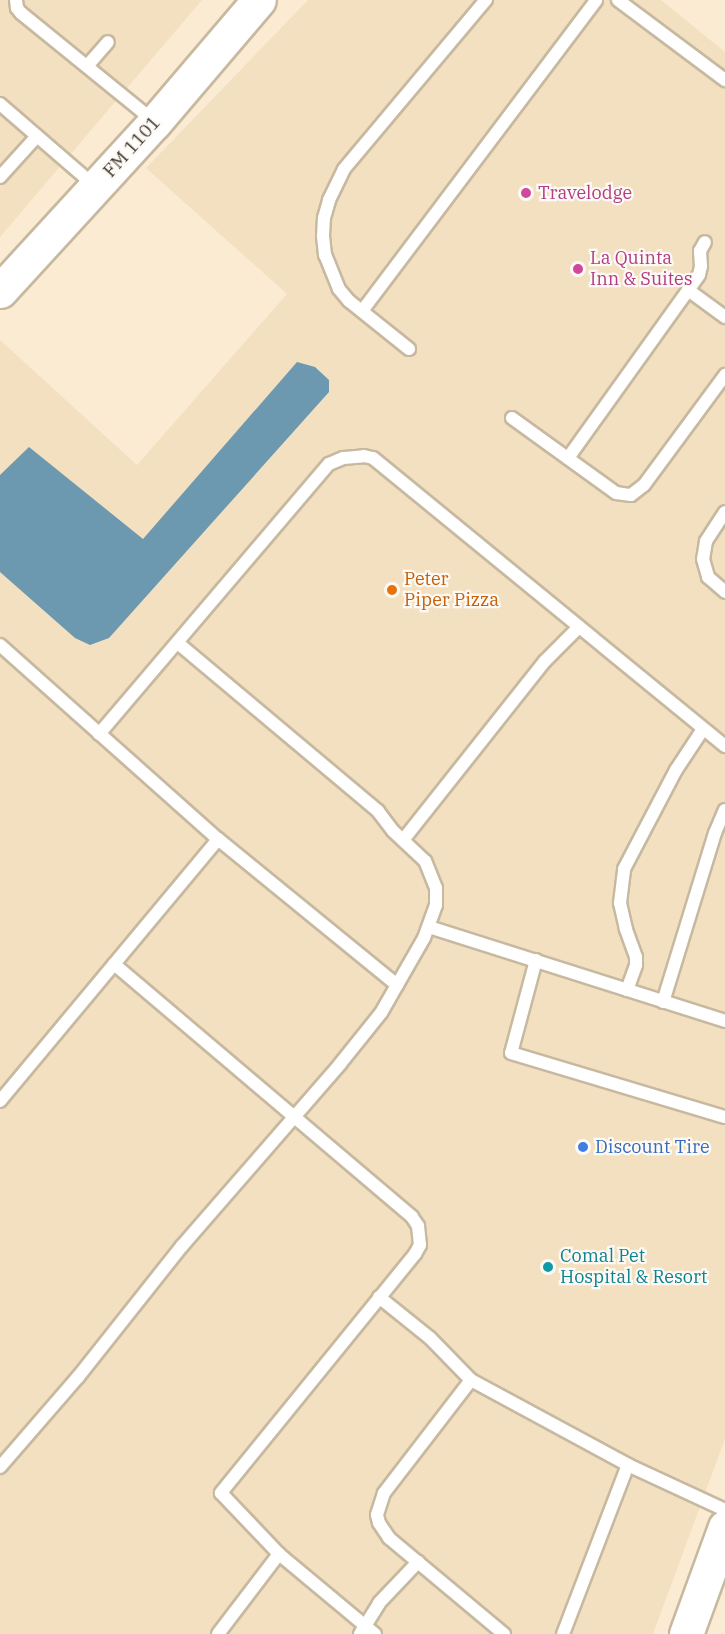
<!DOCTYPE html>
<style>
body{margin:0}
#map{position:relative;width:725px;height:1634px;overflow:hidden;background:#fbebd2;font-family:"IBM Plex Serif",serif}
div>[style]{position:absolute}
.built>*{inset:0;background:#f3e0c0}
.water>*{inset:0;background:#6c98b0}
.roads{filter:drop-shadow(2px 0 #c7b9a0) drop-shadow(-2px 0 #c7b9a0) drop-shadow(0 2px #c7b9a0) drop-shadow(0 -2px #c7b9a0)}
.service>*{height:12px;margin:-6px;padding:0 6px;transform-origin:6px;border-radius:6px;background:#fff}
.secondary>*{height:33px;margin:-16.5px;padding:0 16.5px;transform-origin:16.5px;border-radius:16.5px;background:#fff}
.dots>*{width:16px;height:16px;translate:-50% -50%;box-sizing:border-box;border:3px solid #fdfaf5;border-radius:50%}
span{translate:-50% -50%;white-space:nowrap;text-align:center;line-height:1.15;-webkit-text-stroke:4.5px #fdfaf5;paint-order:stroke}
.street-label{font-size:18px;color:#383329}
.hotel-label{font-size:18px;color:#b23c85}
.left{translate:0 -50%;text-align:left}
.food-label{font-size:18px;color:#c56008}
.shop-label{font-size:18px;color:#366cbe}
.culture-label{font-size:18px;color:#0d838f}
</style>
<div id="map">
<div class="built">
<i style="clip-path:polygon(0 0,202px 0,0 237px)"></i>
<i style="clip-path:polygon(308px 0,661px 0,725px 52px,725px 1439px,653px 1634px,0 1634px,0 340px,137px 465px,287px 294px,146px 168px)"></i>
</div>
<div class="water">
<i style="clip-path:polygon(297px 362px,315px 367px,329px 380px,329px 392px,109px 638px,90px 645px,75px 638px,0 572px,0 475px,29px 447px,143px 539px)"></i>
</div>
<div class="roads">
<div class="service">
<i style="left:16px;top:0;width:8px;rotate:83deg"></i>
<i style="left:17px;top:8px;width:6px;rotate:51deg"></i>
<i style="left:21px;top:13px;width:171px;rotate:39.1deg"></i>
<i style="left:618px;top:0;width:134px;rotate:36.8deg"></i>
<i style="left:88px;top:65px;width:30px;rotate:-49deg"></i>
<i style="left:0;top:104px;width:125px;rotate:40.8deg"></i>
<i style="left:0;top:177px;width:55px;rotate:-47.9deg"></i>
<i style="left:688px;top:290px;width:46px;rotate:36.1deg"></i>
<i style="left:362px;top:311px;width:389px;rotate:-53deg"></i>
<i style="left:409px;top:349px;width:77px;rotate:-141.3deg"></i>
<i style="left:349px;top:301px;width:16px;rotate:-130deg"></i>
<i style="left:339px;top:289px;width:37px;rotate:-112deg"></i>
<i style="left:325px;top:255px;width:19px;rotate:-96deg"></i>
<i style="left:323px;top:236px;width:18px;rotate:-87deg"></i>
<i style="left:324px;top:218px;width:19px;rotate:-74deg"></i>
<i style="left:329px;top:200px;width:34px;rotate:-64deg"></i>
<i style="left:344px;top:169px;width:221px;rotate:-50deg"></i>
<i style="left:512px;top:418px;width:128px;rotate:35.8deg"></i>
<i style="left:616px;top:493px;width:15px;rotate:8deg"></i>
<i style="left:631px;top:495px;width:16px;rotate:-38deg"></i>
<i style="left:644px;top:485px;width:137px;rotate:-53.6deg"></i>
<i style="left:568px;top:458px;width:225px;rotate:-54.4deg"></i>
<i style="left:699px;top:275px;width:9px;rotate:-77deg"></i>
<i style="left:701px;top:266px;width:15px;rotate:-94deg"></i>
<i style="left:700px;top:251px;width:10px;rotate:-61deg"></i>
<i style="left:725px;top:512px;width:35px;rotate:123deg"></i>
<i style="left:706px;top:541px;width:18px;rotate:99deg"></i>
<i style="left:703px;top:559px;width:19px;rotate:74deg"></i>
<i style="left:708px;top:577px;width:23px;rotate:41deg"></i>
<i style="left:0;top:645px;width:292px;rotate:41.7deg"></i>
<i style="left:218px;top:839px;width:231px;rotate:39.2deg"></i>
<i style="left:99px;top:734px;width:355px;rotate:-49.6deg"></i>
<i style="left:329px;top:464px;width:15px;rotate:-23deg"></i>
<i style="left:343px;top:458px;width:21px;rotate:-5deg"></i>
<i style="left:364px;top:456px;width:9px;rotate:13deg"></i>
<i style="left:373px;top:458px;width:455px;rotate:39.3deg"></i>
<i style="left:403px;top:840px;width:228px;rotate:-51.6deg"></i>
<i style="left:545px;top:661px;width:48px;rotate:-45deg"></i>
<i style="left:429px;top:927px;width:311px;rotate:17.6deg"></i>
<i style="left:536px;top:960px;width:96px;rotate:105deg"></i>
<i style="left:511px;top:1053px;width:223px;rotate:16.7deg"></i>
<i style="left:114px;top:964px;width:391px;rotate:40.3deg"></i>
<i style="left:412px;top:1217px;width:11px;rotate:56deg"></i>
<i style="left:418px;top:1226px;width:19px;rotate:84deg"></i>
<i style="left:420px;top:1245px;width:10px;rotate:119deg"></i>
<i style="left:415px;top:1254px;width:308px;rotate:129.1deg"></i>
<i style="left:221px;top:1493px;width:84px;rotate:46.4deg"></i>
<i style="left:279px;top:1554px;width:125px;rotate:39.8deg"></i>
<i style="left:627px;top:990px;width:27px;rotate:-70deg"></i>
<i style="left:636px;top:965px;width:8px;rotate:-90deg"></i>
<i style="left:636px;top:957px;width:30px;rotate:-110deg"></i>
<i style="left:626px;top:929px;width:27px;rotate:-103deg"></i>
<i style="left:620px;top:903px;width:34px;rotate:-83deg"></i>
<i style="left:624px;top:869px;width:112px;rotate:-62.3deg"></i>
<i style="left:676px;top:770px;width:49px;rotate:-56.6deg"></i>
<i style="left:663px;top:1002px;width:177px;rotate:-72.9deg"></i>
<i style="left:715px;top:833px;width:25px;rotate:-67deg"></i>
<i style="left:0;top:1101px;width:341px;rotate:-50.2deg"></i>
<i style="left:379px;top:1297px;width:65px;rotate:38.8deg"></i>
<i style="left:430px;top:1338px;width:59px;rotate:45.7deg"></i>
<i style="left:471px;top:1380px;width:179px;rotate:28.4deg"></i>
<i style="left:628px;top:1465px;width:107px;rotate:24.9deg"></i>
<i style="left:471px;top:1380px;width:143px;rotate:127.6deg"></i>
<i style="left:384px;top:1493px;width:23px;rotate:108deg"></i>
<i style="left:377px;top:1515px;width:8px;rotate:76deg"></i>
<i style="left:379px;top:1523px;width:18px;rotate:56deg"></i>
<i style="left:389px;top:1538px;width:150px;rotate:39.9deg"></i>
<i style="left:0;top:1467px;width:119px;rotate:-49.1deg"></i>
<i style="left:78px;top:1377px;width:167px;rotate:-51.6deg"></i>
<i style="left:182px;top:1246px;width:241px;rotate:-49deg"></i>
<i style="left:340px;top:1064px;width:65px;rotate:-51.2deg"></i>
<i style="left:381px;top:1013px;width:86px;rotate:-60.2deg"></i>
<i style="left:424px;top:938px;width:35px;rotate:-70deg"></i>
<i style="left:436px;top:905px;width:17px;rotate:-90deg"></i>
<i style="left:436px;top:888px;width:29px;rotate:-112deg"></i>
<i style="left:425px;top:861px;width:44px;rotate:-136.8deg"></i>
<i style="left:393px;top:831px;width:25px;rotate:-127deg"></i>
<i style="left:378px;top:811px;width:261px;rotate:-140deg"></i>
<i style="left:218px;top:1634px;width:101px;rotate:-52.7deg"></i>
<i style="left:360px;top:1634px;width:36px;rotate:-58deg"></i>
<i style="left:379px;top:1603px;width:57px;rotate:-46.4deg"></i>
<i style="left:563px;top:1634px;width:181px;rotate:-69deg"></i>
</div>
<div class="secondary">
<i style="left:0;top:291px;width:229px;rotate:-47.5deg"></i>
<i style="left:155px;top:122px;width:160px;rotate:-49.6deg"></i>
<i style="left:686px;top:1634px;width:114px;rotate:-70deg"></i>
</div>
</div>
<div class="dots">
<i style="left:526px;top:193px;background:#d1479c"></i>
<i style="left:578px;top:269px;background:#d1479c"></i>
<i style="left:392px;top:590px;background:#e8710a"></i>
<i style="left:583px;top:1147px;background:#3f7fe0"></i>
<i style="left:548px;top:1267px;background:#0f9aa8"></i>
</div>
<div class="street-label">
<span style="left:132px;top:147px;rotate:-48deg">FM 1101</span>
</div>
<div class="hotel-label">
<span class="left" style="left:538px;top:193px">Travelodge</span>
<span class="left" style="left:590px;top:269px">La Quinta<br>Inn &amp; Suites</span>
</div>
<div class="food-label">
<span class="left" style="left:404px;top:590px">Peter<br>Piper Pizza</span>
</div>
<div class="shop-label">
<span class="left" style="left:595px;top:1147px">Discount Tire</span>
</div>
<div class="culture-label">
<span class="left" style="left:560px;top:1267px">Comal Pet<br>Hospital &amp; Resort</span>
</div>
</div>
